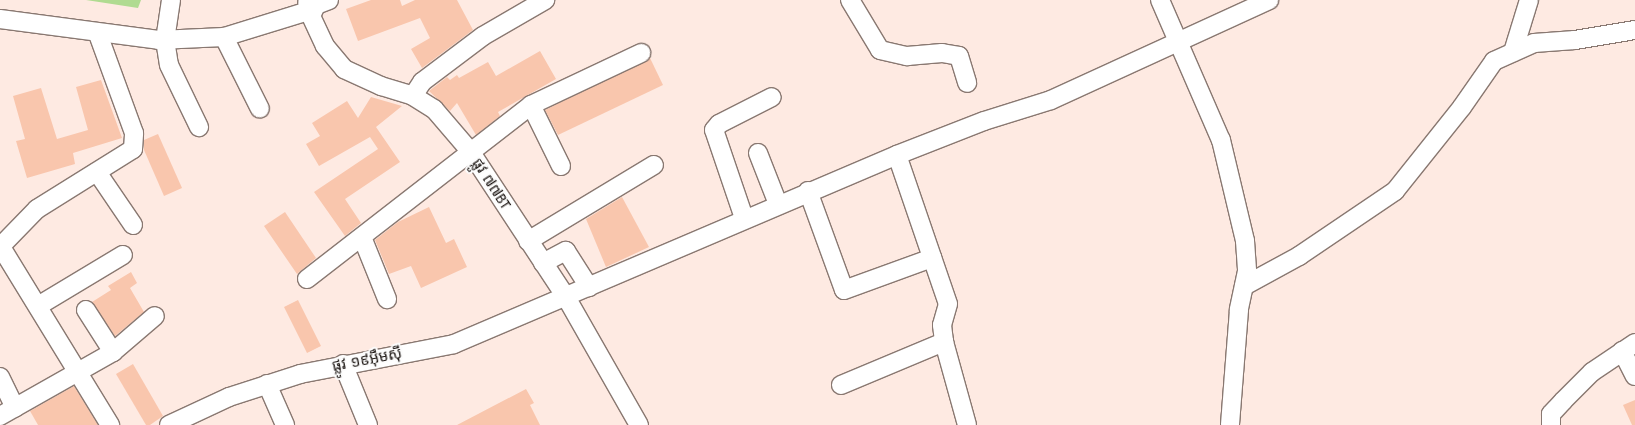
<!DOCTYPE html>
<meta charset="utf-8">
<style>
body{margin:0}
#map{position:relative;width:1635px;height:425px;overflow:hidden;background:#feeae2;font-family:Jost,"Noto Sans Khmer",sans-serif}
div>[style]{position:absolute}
.green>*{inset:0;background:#b0db91}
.building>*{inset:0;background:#f9c6ad}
.roads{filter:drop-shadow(1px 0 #897871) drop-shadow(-1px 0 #897871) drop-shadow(0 1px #897871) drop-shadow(0 -1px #897871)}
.minor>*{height:18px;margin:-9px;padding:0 9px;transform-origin:9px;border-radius:9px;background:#fff}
span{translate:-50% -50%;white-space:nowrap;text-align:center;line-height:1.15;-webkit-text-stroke:4px #fcfcfc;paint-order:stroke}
.street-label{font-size:15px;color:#1b1512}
</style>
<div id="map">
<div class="green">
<i style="clip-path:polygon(86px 0,141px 0,138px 8px)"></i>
</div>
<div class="building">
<i style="clip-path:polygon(371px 0,400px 0,402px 6px,415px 0,457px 0,473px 30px,422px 68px,411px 49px,430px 38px,420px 18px,358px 41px,346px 9px)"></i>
<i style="clip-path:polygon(540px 51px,556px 79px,498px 112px,500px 116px,476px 135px,457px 103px,450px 111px,429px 91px,447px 77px,450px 80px,457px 75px,459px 78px,488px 62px,496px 76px)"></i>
<i style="clip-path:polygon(650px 58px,663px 85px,558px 135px,545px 110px)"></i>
<i style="clip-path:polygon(101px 80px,122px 138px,73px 153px,75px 164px,27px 178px,16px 141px,25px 139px,13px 96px,41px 88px,57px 139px,88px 130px,76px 87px)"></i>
<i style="clip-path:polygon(371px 97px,402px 106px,376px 127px,400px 162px,345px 199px,361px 223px,345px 236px,314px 192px,378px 149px,370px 137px,319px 166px,306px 144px,320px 136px,312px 123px,347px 101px,358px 118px)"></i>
<i style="clip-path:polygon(158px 134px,182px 188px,164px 196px,144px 150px,144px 140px)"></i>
<i style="clip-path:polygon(622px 197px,649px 247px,606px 267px,586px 219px)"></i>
<i style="clip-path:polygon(429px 207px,446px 243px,454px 239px,467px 267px,421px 288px,411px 266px,389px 274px,375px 240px,398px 222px)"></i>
<i style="clip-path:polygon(285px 212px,316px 258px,297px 274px,264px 226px)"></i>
<i style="clip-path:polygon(131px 272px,137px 283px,130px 288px,144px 312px,115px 336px,92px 302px,111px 290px,108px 286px)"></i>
<i style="clip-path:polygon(298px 300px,321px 346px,307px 353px,284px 307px)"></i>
<i style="clip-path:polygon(133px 364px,163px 416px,150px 425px,146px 425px,116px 374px)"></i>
<i style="clip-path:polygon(74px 386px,98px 425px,38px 425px,30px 411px)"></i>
<i style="clip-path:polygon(526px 389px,534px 403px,530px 405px,540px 425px,457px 425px)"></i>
<i style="clip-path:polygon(1635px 400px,1635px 425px,1632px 425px,1623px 405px)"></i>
</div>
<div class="roads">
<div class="minor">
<i style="left:171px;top:0;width:40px;rotate:98.5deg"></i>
<i style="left:165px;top:40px;width:25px;rotate:81deg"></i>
<i style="left:169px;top:65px;width:69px;rotate:64.2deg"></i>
<i style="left:329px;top:0;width:14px;rotate:159deg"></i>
<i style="left:316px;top:5px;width:12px;rotate:114deg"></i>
<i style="left:311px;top:16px;width:33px;rotate:65deg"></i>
<i style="left:325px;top:46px;width:30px;rotate:50deg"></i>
<i style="left:344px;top:69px;width:41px;rotate:24.7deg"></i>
<i style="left:381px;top:86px;width:34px;rotate:17deg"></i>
<i style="left:413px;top:96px;width:25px;rotate:32deg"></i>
<i style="left:434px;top:109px;width:55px;rotate:49.4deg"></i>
<i style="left:470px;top:151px;width:175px;rotate:56.7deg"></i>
<i style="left:566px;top:297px;width:147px;rotate:60.3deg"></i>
<i style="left:850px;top:0;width:58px;rotate:59deg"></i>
<i style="left:880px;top:50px;width:28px;rotate:13deg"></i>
<i style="left:907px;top:56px;width:35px;rotate:-5deg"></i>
<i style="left:942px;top:53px;width:17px;rotate:10deg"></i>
<i style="left:959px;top:56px;width:28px;rotate:73deg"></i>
<i style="left:1160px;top:0;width:153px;rotate:66.5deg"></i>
<i style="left:1221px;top:140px;width:104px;rotate:76.6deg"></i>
<i style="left:1245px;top:241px;width:30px;rotate:86deg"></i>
<i style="left:1247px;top:271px;width:40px;rotate:102deg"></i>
<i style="left:1239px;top:310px;width:115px;rotate:94.5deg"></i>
<i style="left:0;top:19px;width:160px;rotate:7.5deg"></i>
<i style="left:159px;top:40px;width:65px;rotate:-2.6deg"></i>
<i style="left:224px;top:37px;width:92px;rotate:-17.1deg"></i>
<i style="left:312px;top:10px;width:9px;rotate:-122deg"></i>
<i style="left:224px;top:37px;width:80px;rotate:63.4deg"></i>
<i style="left:1513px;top:52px;width:54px;rotate:-72.9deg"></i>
<i style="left:413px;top:96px;width:17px;rotate:-57deg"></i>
<i style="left:422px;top:82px;width:76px;rotate:-37deg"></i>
<i style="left:483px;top:36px;width:72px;rotate:-30.1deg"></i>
<i style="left:531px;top:105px;width:68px;rotate:63.8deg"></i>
<i style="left:758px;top:153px;width:55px;rotate:68.6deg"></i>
<i style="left:897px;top:155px;width:157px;rotate:71.1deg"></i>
<i style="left:948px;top:304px;width:22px;rotate:106deg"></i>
<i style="left:942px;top:325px;width:17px;rotate:83deg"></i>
<i style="left:944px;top:342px;width:86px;rotate:74.5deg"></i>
<i style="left:97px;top:172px;width:64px;rotate:55.8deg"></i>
<i style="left:808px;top:191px;width:105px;rotate:70deg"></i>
<i style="left:844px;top:290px;width:94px;rotate:-20deg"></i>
<i style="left:744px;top:218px;width:93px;rotate:-108.8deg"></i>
<i style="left:714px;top:130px;width:8px;rotate:-50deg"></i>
<i style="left:719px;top:124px;width:59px;rotate:-27deg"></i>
<i style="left:362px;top:237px;width:67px;rotate:68deg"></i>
<i style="left:528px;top:241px;width:147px;rotate:-31.1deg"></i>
<i style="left:0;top:247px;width:53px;rotate:-45.8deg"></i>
<i style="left:37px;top:209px;width:113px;rotate:-32deg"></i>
<i style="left:133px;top:149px;width:16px;rotate:-86deg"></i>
<i style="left:134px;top:133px;width:105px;rotate:-110deg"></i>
<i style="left:1px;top:247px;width:209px;rotate:58.5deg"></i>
<i style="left:543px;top:263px;width:26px;rotate:-28deg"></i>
<i style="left:566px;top:251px;width:43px;rotate:57.4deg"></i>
<i style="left:307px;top:279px;width:284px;rotate:-37.8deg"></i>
<i style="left:531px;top:105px;width:122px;rotate:-25.3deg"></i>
<i style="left:1244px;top:286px;width:63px;rotate:-28.6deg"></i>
<i style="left:1299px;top:256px;width:116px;rotate:-34.1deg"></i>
<i style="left:1395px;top:191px;width:107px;rotate:-51.4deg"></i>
<i style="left:1462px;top:107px;width:56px;rotate:-55.2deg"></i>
<i style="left:1494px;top:61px;width:44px;rotate:-24.2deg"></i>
<i style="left:1534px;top:43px;width:41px;rotate:-4.2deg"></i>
<i style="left:1575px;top:40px;width:61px;rotate:-9.5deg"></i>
<i style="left:38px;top:306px;width:99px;rotate:-31deg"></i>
<i style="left:86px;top:310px;width:50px;rotate:57.3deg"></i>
<i style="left:1622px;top:351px;width:28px;rotate:63deg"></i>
<i style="left:343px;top:364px;width:66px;rotate:67.7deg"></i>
<i style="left:0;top:377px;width:34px;rotate:64deg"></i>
<i style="left:267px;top:384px;width:45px;rotate:66.3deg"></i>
<i style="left:841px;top:385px;width:112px;rotate:-22.7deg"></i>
<i style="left:0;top:416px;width:130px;rotate:-29.5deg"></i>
<i style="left:113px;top:352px;width:55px;rotate:-40.6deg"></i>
<i style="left:169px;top:425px;width:66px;rotate:-25deg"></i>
<i style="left:229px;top:397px;width:75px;rotate:-17.9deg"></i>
<i style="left:300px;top:374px;width:157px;rotate:-11deg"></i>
<i style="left:454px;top:344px;width:482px;rotate:-23.1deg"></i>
<i style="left:897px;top:155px;width:93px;rotate:-21.3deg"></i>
<i style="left:984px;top:121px;width:70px;rotate:-17.4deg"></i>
<i style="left:1051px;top:100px;width:240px;rotate:-24.6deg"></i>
<i style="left:1551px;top:425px;width:11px;rotate:-90deg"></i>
<i style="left:1551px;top:414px;width:18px;rotate:-47deg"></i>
<i style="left:1563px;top:401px;width:41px;rotate:-45deg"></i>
<i style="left:1592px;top:372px;width:52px;rotate:-34deg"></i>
</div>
</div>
<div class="street-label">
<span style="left:491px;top:184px;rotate:57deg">ផ្លូវ ៧៧BT</span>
<span style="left:367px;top:360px;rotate:-11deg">ផ្លូវ ១៩អ៊ឹមស៊ី</span>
</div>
</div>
